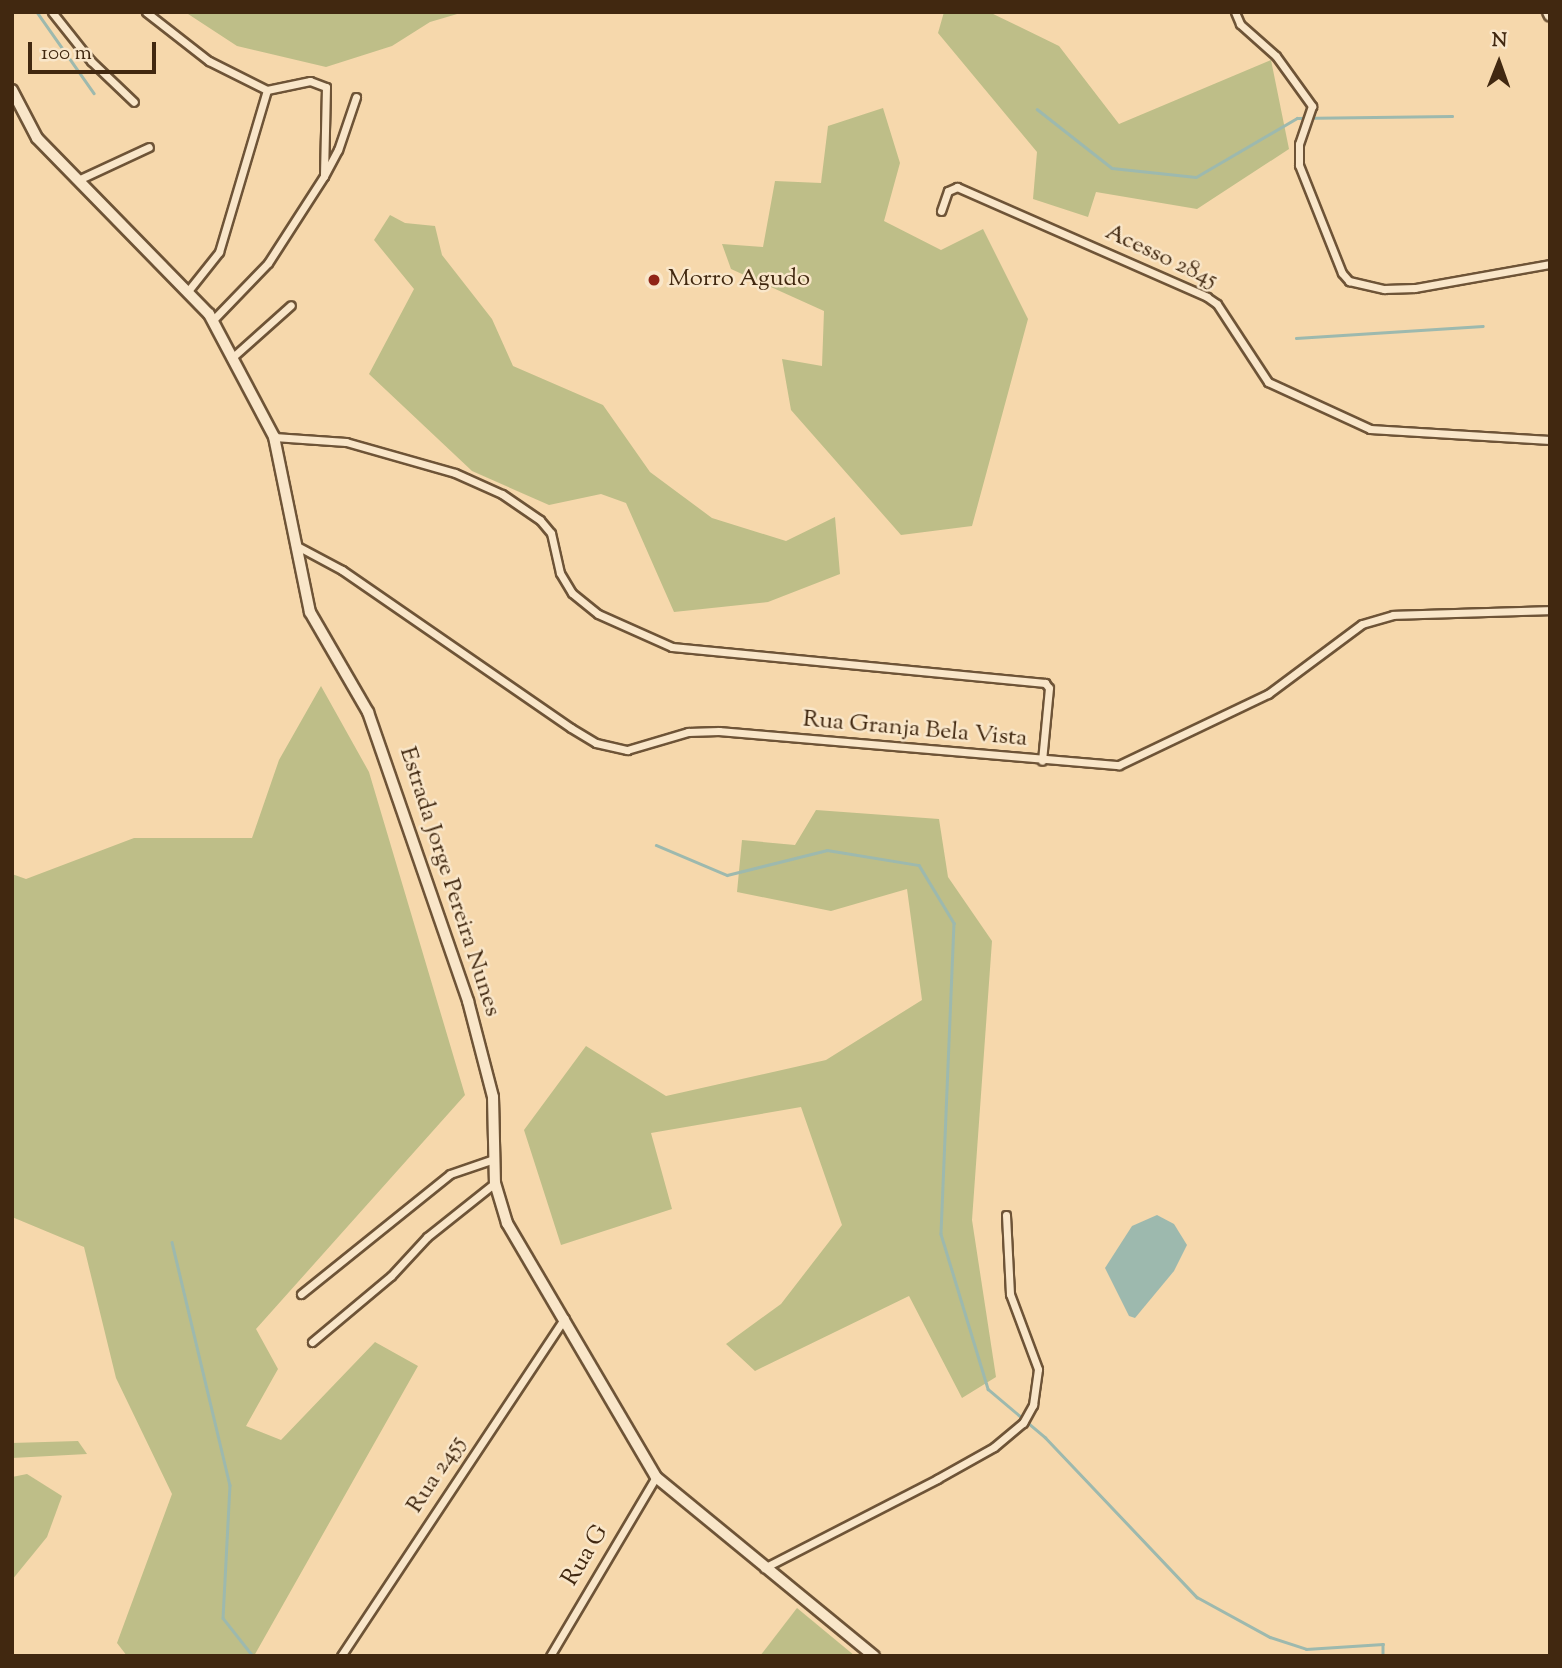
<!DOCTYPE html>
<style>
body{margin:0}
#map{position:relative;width:1562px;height:1668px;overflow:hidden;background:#f6d8ac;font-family:"Sorts Mill Goudy",serif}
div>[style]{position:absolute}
.green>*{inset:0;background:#bebe88}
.water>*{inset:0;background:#9db9ae}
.stream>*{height:2.5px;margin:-1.25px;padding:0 1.25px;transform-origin:1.25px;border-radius:1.25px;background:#9db9ae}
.roads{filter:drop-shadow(2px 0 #6e5437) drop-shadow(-2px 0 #6e5437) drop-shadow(0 2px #6e5437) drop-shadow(0 -2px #6e5437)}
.street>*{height:7px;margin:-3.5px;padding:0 3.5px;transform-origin:3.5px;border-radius:3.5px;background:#f9e6c9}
.secondary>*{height:10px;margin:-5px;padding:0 5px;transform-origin:5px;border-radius:5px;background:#f9e6c9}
.dots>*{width:19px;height:19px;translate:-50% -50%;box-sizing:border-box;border:4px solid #f9e6c9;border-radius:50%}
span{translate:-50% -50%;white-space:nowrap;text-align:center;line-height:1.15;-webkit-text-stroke:5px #f9e6c9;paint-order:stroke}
.street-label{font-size:24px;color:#412810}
.poi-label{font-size:24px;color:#412810}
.left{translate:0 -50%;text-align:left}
.frame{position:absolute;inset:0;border:14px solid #412810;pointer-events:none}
.north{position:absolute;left:1464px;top:28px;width:70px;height:70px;-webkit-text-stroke:5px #f9e6c9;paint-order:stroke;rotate:1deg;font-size:19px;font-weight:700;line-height:28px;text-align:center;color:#412810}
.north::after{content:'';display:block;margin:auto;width:24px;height:32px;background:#412810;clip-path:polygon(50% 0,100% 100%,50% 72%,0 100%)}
.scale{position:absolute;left:28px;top:42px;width:128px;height:32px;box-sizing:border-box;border:4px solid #412810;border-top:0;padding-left:9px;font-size:21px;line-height:24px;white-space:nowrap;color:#412810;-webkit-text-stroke:5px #f9e6c9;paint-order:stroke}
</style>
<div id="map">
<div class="green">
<i style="clip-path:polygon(185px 12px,464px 12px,430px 22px,392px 46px,326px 67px,237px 46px)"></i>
<i style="clip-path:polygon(944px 12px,989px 12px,1059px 46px,1119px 124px,1271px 60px,1289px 149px,1197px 209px,1096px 192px,1088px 217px,1033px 199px,1037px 152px,938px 33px)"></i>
<i style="clip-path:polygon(883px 108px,900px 163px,884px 221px,941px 250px,983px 229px,1028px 319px,972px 526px,901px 535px,791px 410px,782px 359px,822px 366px,824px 311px,731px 269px,722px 244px,763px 247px,775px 181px,821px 183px,828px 126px)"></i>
<i style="clip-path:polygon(390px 215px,405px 223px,435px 226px,442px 255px,492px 319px,513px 366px,603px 405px,650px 472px,712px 518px,786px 541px,835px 517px,840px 574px,768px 602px,674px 612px,626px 503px,601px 494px,549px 505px,472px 471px,369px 374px,414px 289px,374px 240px)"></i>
<i style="clip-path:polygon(321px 686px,369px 772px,465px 1095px,256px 1329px,278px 1369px,246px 1426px,281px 1440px,375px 1342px,418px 1366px,254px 1656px,127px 1656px,117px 1643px,172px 1494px,116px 1378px,84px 1247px,12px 1217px,12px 874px,26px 879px,134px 838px,252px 838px,279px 760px)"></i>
<i style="clip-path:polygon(816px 810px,939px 819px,948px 877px,992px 941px,972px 1220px,996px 1377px,962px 1398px,909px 1296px,755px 1371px,726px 1344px,781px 1304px,842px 1225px,801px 1107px,651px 1133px,672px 1209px,561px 1245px,524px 1130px,586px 1046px,666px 1096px,826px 1060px,922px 1000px,907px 889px,831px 911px,737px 892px,742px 840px,795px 845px)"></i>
<i style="clip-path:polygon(78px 1441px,87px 1454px,12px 1458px,12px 1443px)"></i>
<i style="clip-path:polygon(27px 1474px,62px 1496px,47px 1537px,12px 1580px,12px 1477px)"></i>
<i style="clip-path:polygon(797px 1608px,855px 1656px,760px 1656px)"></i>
</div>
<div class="water">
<i style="clip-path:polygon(1157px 1215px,1174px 1224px,1187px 1245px,1174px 1271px,1135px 1318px,1129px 1316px,1105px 1268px,1132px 1226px)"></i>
</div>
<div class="stream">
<i style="left:37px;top:12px;width:99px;rotate:54.9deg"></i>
<i style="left:1037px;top:109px;width:95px;rotate:38.2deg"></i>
<i style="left:1112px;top:168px;width:84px;rotate:6.1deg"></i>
<i style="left:1196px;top:177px;width:117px;rotate:-30.3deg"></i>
<i style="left:1297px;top:118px;width:155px;rotate:-0.7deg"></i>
<i style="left:1296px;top:338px;width:187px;rotate:-3.7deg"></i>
<i style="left:656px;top:845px;width:77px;rotate:22.9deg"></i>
<i style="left:727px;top:875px;width:103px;rotate:-14deg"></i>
<i style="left:827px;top:850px;width:93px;rotate:9.3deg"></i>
<i style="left:919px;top:865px;width:68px;rotate:58.9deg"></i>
<i style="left:954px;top:923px;width:311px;rotate:92.4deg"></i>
<i style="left:941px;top:1234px;width:162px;rotate:73.1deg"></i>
<i style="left:988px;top:1389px;width:75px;rotate:40.1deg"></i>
<i style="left:1045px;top:1437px;width:221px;rotate:46.5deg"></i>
<i style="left:1197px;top:1597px;width:83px;rotate:28.7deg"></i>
<i style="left:1270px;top:1637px;width:38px;rotate:18deg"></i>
<i style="left:1306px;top:1649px;width:77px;rotate:-3.7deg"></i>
<i style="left:1383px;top:1644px;width:12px;rotate:90deg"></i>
<i style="left:172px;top:1242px;width:250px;rotate:76.6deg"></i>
<i style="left:230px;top:1485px;width:133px;rotate:93deg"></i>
<i style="left:223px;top:1618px;width:48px;rotate:51.7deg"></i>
</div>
<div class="roads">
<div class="street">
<i style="left:52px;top:12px;width:63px;rotate:51.5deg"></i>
<i style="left:91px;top:61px;width:59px;rotate:43.6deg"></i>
<i style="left:146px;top:12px;width:80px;rotate:37.9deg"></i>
<i style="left:209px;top:61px;width:65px;rotate:26.6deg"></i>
<i style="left:1235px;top:12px;width:13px;rotate:67deg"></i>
<i style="left:1240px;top:24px;width:48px;rotate:41.6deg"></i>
<i style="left:1276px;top:56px;width:62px;rotate:54.2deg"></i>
<i style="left:1312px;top:106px;width:40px;rotate:108.9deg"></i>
<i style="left:1299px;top:144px;width:21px;rotate:90deg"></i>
<i style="left:1299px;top:165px;width:116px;rotate:68.3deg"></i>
<i style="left:1342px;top:273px;width:11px;rotate:49deg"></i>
<i style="left:1349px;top:281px;width:36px;rotate:13deg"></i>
<i style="left:1384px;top:289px;width:31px;rotate:-2deg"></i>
<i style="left:1415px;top:288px;width:137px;rotate:-10.1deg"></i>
<i style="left:78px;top:180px;width:78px;rotate:-24.9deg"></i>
<i style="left:941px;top:211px;width:21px;rotate:-71deg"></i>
<i style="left:948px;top:191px;width:10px;rotate:-24deg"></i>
<i style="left:957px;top:187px;width:273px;rotate:23.7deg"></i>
<i style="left:1207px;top:297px;width:12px;rotate:35deg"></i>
<i style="left:1217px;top:304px;width:93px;rotate:56.8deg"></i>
<i style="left:1268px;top:382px;width:112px;rotate:24.7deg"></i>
<i style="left:1370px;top:429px;width:180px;rotate:3.5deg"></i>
<i style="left:188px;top:291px;width:50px;rotate:-51.5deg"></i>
<i style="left:219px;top:252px;width:169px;rotate:-73.5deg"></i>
<i style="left:267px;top:90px;width:44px;rotate:-11.8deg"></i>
<i style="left:310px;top:81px;width:17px;rotate:21deg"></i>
<i style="left:326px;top:87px;width:89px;rotate:91.3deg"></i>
<i style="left:213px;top:320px;width:79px;rotate:-46deg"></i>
<i style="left:268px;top:263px;width:103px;rotate:-57.2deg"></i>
<i style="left:324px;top:176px;width:30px;rotate:-62deg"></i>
<i style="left:338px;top:150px;width:56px;rotate:-71.2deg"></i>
<i style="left:234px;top:356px;width:76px;rotate:-41.8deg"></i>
<i style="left:274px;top:437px;width:72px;rotate:4deg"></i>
<i style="left:346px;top:442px;width:113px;rotate:15.9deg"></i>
<i style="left:455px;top:473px;width:51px;rotate:24.1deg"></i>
<i style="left:502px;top:494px;width:46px;rotate:34.4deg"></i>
<i style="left:540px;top:520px;width:17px;rotate:50deg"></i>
<i style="left:551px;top:533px;width:41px;rotate:77.3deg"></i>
<i style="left:560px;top:573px;width:23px;rotate:59deg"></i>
<i style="left:572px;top:593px;width:33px;rotate:39deg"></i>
<i style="left:598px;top:614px;width:81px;rotate:24deg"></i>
<i style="left:672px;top:647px;width:375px;rotate:5.5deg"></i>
<i style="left:1045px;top:683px;width:6px;rotate:51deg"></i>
<i style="left:1049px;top:688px;width:73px;rotate:95.5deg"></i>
<i style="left:299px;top:547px;width:49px;rotate:28.1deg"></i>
<i style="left:342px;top:570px;width:278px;rotate:34.6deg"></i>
<i style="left:571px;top:728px;width:29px;rotate:31deg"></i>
<i style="left:596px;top:743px;width:32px;rotate:13deg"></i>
<i style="left:627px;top:750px;width:64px;rotate:-16.4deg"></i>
<i style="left:688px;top:732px;width:31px;rotate:-2deg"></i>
<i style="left:719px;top:731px;width:401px;rotate:4.9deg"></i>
<i style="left:1119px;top:765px;width:165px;rotate:-25.5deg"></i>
<i style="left:1268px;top:694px;width:117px;rotate:-36.7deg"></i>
<i style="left:1362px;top:624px;width:32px;rotate:-16deg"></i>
<i style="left:1393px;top:615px;width:157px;rotate:-1.8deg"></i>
<i style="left:301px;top:1294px;width:191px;rotate:-38.8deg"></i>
<i style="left:450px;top:1174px;width:46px;rotate:-18.8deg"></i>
<i style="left:312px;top:1342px;width:103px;rotate:-39.9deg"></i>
<i style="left:391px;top:1276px;width:53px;rotate:-47.3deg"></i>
<i style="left:427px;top:1237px;width:87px;rotate:-38.5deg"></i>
<i style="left:764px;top:1568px;width:195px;rotate:-27.2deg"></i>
<i style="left:937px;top:1479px;width:65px;rotate:-29.3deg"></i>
<i style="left:994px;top:1447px;width:38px;rotate:-40deg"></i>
<i style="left:1023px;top:1423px;width:21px;rotate:-61deg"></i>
<i style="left:1033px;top:1405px;width:36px;rotate:-82deg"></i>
<i style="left:1038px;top:1369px;width:80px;rotate:-110.5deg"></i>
<i style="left:1010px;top:1294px;width:79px;rotate:-92.9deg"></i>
<i style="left:341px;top:1656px;width:405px;rotate:-56.5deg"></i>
<i style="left:550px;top:1656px;width:208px;rotate:-59.4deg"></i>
</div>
<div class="secondary">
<i style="left:1548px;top:12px;width:4px;rotate:63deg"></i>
<i style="left:12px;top:90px;width:54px;rotate:62.5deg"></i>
<i style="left:37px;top:138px;width:246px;rotate:45.7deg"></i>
<i style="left:209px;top:314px;width:139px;rotate:62.1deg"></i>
<i style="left:274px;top:437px;width:179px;rotate:78.4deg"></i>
<i style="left:310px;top:612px;width:116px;rotate:59.9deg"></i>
<i style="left:368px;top:712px;width:306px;rotate:70.9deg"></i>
<i style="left:468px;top:1001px;width:99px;rotate:75.4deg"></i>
<i style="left:493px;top:1097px;width:86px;rotate:88.7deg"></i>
<i style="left:495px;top:1183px;width:42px;rotate:73.3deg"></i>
<i style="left:507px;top:1223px;width:294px;rotate:59.6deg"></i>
<i style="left:656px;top:1477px;width:282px;rotate:39.4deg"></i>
</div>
</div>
<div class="dots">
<i style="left:654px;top:280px;background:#8f2418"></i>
</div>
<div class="street-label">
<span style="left:1161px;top:257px;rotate:25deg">Acesso 2845</span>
<span style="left:915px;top:730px;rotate:5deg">Rua Granja Bela Vista</span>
<span style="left:449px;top:882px;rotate:72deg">Estrada Jorge Pereira Nunes</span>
<span style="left:437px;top:1475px;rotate:-57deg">Rua 2455</span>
<span style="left:586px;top:1556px;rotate:-59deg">Rua G</span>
</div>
<div class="poi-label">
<span class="left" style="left:668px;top:280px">Morro Agudo</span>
</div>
<div class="frame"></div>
<div class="north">N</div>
<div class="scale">100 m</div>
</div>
